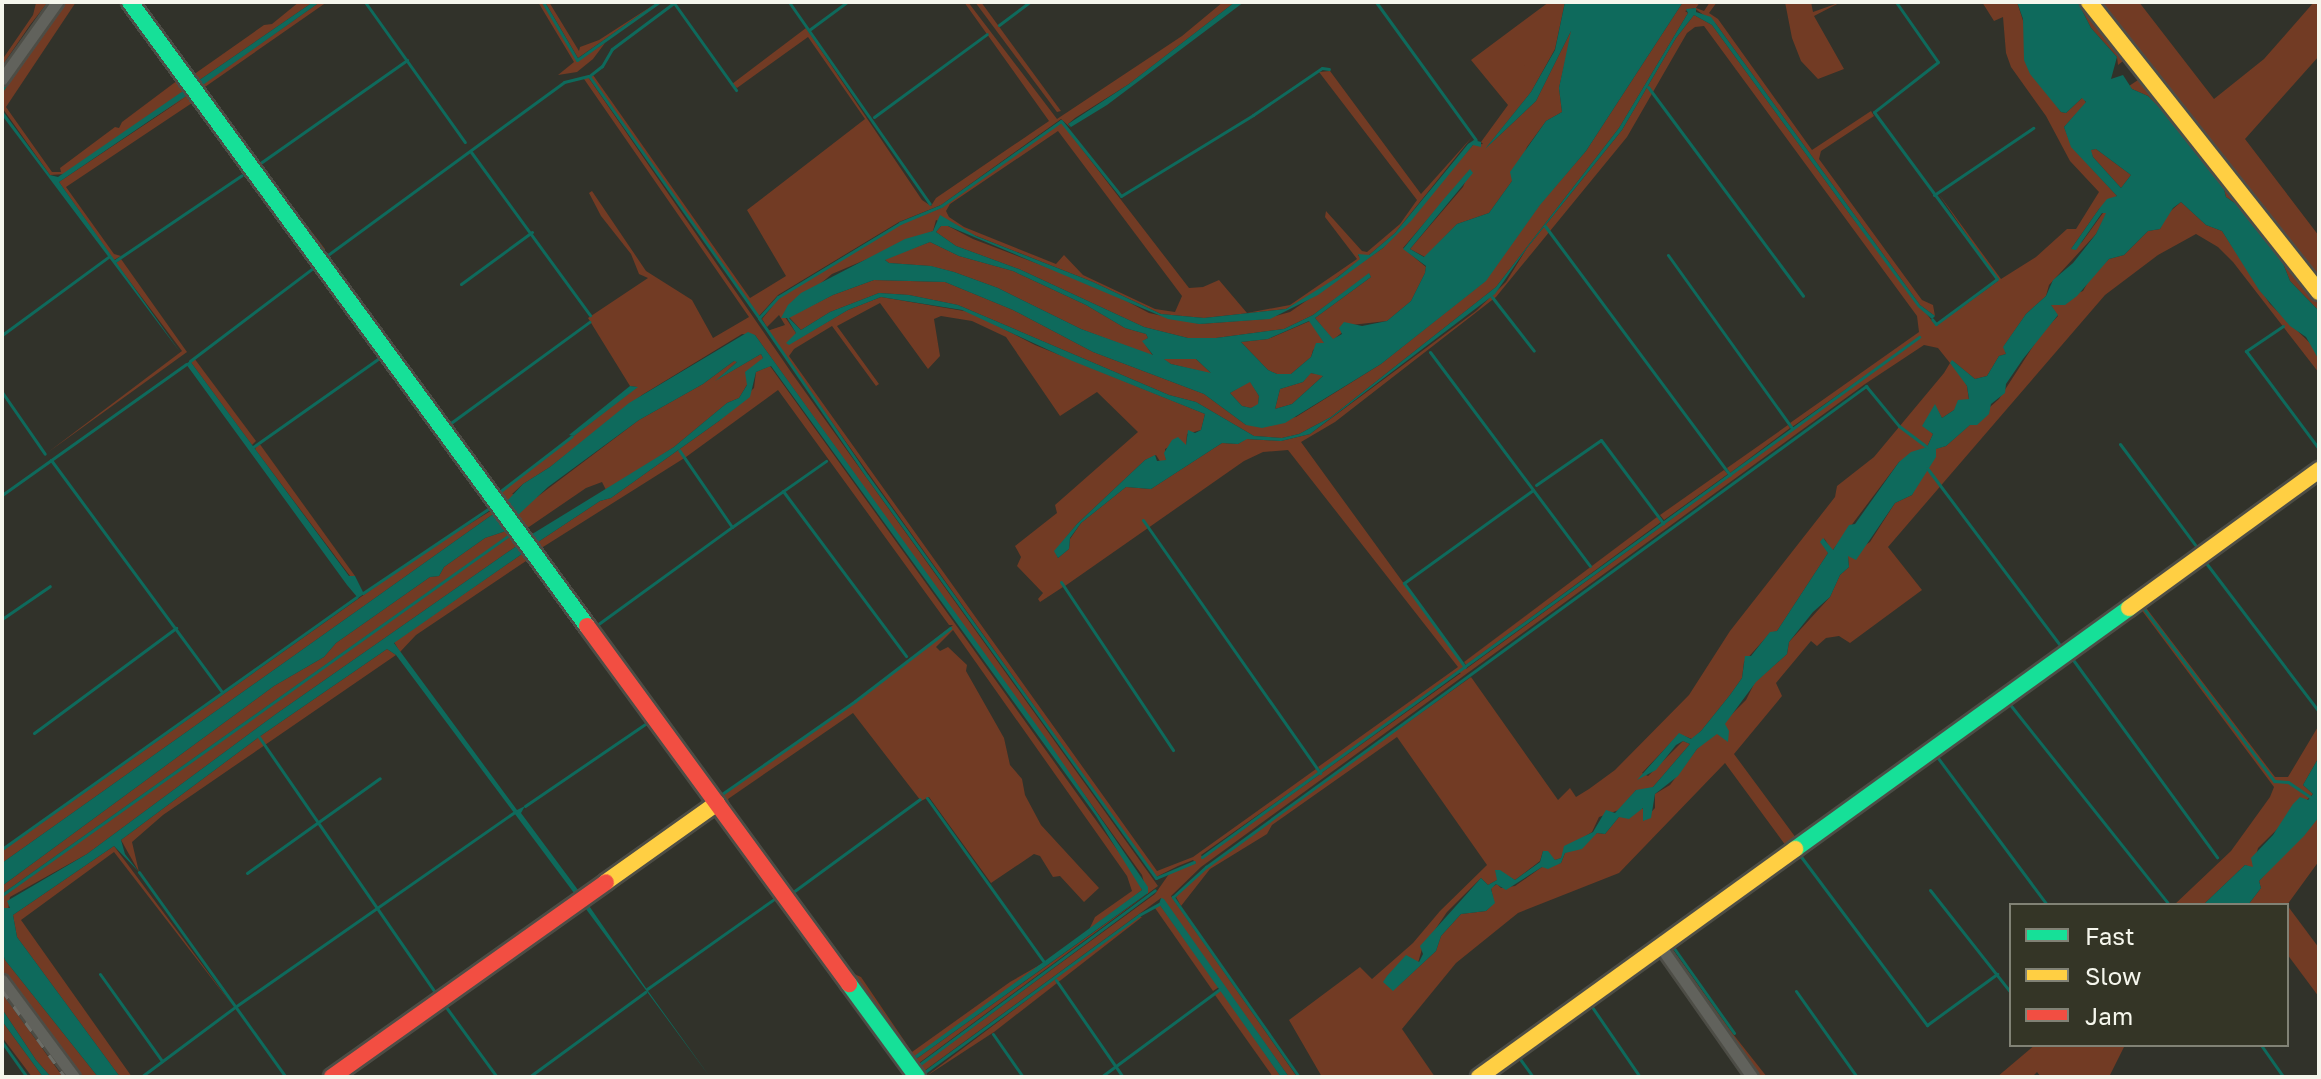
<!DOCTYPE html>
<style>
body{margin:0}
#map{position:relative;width:2321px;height:1079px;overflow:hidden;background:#31322a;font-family:"Golos Text",sans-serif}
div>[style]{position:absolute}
.green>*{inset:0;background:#723b24}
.water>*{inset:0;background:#0e6a5c}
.stream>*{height:3px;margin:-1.5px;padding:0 1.5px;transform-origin:1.5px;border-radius:1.5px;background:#0e6a5c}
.roads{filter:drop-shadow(2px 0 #4d4d46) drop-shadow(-2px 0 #4d4d46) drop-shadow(0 2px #4d4d46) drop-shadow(0 -2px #4d4d46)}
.street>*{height:11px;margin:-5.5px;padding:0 5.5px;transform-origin:5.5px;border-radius:5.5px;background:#61625c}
.fast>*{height:16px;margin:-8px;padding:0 8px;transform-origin:8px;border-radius:8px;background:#16e098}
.slow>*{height:16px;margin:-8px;padding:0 8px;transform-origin:8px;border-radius:8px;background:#ffcf43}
.jam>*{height:16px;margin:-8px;padding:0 8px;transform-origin:8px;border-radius:8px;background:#f24e42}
.rail>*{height:3px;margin-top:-1.5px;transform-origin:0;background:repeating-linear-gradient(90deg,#6c6d67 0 10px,transparent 0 20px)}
span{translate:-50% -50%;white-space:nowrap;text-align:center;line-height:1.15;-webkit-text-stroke:8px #343526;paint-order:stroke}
.frame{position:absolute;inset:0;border:4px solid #f5f6ec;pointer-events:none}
.legend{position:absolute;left:2009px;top:903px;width:280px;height:144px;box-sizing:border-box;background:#343526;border:2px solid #818275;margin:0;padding:10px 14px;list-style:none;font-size:24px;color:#f5f6ec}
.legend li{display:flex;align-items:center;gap:16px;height:40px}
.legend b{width:40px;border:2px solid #818275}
</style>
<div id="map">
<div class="green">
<i style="clip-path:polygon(48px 2px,30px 25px,2px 66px,2px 60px,33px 15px,36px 3px)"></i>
<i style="clip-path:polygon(63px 2px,76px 2px,6px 107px,52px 172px,61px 172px,60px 168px,115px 127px,119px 128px,122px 122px,178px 80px,120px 2px,127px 2px,249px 174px,246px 176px,195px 101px,66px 187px,114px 254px,121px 256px,114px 260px,59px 182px,189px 95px,65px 174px,50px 175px,3px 109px,2px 93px)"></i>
<i style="clip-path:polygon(133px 2px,139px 2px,193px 75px,264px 25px,272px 24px,299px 2px,313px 2px,198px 81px,200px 86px,320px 2px,327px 2px,202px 89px,325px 249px,319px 253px)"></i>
<i style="clip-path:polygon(538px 2px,542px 2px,577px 61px,605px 43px,593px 59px,577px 72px,558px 75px,574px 62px)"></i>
<i style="clip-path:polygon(545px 2px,549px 2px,579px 51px,580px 47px,599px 40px,658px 2px,578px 58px)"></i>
<i style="clip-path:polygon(964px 2px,968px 2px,1057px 119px,1182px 36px,1223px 2px,1235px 2px,1129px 84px,1075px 118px,1068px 124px,1071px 128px,1061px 119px,941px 205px,899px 222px,778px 295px,759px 316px,590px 77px,593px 75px,750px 298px,786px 276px,747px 210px,865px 119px,808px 37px,737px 88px,732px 84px,806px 28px,922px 200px,931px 206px,936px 198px,1049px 121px)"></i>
<i style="clip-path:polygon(975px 2px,981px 2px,1061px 111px,1057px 112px)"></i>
<i style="clip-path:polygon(1549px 2px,1565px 2px,1555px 49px,1531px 92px,1486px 148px,1536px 101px,1573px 27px,1559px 88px,1562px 112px,1546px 121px,1527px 147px,1512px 181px,1489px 213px,1457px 224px,1425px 257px,1410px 249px,1463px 187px,1470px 170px,1444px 200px,1403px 248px,1426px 267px,1425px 273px,1411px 301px,1387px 321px,1351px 325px,1333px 340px,1315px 318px,1371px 277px,1369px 274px,1313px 315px,1284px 329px,1216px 338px,1188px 338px,1144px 327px,1019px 269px,956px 246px,936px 232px,941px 226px,948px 226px,973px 239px,1104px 289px,1149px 313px,1200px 324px,1265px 319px,1290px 312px,1383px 248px,1473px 145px,1483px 144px,1481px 142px,1508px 105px,1471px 60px)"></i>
<i style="clip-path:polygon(1683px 2px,1700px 2px,1696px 8px,1704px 11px,1710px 2px,1717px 2px,1709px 13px,1718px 19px,1812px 150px,1871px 111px,1874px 116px,1821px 151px,1819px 159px,1922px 300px,1933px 305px,1935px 316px,1920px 305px,1716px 24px,1694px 8px,1685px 11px,1688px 13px,1619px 128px,1496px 287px,1331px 417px,1299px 434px,1282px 438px,1254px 436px,1196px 402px,1169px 395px,958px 305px,909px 295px,879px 293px,830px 312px,801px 330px,789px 317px,833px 295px,874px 280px,945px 282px,1013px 310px,1093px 352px,1204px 394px,1246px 425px,1296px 417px,1381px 364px,1485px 281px,1540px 204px,1586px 151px)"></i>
<i style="clip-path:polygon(1785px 2px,1811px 2px,1813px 12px,1841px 2px,1814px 16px,1844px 69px,1818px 79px,1801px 61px,1792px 38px)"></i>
<i style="clip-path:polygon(evenodd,1982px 2px,2017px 2px,2045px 89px,2061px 112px,2066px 113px,2083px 97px,2086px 103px,2064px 127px,2072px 147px,2117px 196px,2099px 209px,2071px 249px,2082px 242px,2103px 213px,2107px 213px,2096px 234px,2049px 285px,2046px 296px,2026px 314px,2004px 346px,2006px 354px,1999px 356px,1987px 376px,1975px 379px,1953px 361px,1967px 386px,1969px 400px,1942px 418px,1935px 406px,1923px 425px,1933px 434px,1927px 447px,1899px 462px,1832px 551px,1824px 538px,1828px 553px,1777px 631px,1770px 633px,1744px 662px,1742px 678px,1730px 695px,1701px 731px,1692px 739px,1679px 734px,1642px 773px,1648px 776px,1683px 741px,1690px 744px,1653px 787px,1649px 791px,1636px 790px,1619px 810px,1599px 817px,1592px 832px,1568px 847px,1561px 858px,1555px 860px,1543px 851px,1540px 861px,1515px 880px,1506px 875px,1488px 885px,1481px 878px,1447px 912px,1422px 949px,1418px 963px,1397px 987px,1436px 951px,1441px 936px,1461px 914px,1486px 911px,1494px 903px,1491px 888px,1497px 884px,1501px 888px,1515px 886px,1542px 867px,1561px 863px,1565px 853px,1597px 833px,1605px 834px,1619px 817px,1644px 808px,1643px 821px,1655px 808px,1655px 794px,1670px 785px,1697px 749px,1746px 700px,1755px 682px,1787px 654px,1789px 642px,1830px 597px,1840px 575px,1849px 567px,1848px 556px,1870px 542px,1895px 503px,1912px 495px,1935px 449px,1946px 446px,1999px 399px,2041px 334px,2058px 316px,2050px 304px,2083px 291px,2092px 275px,2109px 259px,2124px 255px,2148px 231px,2160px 229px,2166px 215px,2181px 202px,2206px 225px,2222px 231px,2270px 304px,2313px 346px,2319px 360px,2319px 373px,2233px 262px,2218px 247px,2196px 234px,2158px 255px,2105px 295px,1888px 547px,1922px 590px,1850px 643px,1839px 636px,1826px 638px,1817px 646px,1811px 641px,1776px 683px,1782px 696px,1734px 754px,1796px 838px,1786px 846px,1725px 763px,1619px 873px,1518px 913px,1456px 963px,1402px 1029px,1435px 1077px,1322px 1077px,1289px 1020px,1360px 967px,1372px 979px,1413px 943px,1440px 911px,1487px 865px,1397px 737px,1272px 825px,1267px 834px,1210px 869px,1181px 906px,1176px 897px,1206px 867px,1471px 677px,1558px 800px,1570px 788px,1576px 797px,1589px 789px,1615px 770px,1689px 695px,1730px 631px,1835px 497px,1837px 486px,1874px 457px,1944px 373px,1950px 363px,1938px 348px,1924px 345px,1865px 384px,1201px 867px,1171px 896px,1297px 1077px,1289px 1077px,1161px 898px,920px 1074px,916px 1069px,1155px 894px,1169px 874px,1196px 863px,1193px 860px,1178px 866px,1156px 877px,767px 331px,785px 325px,779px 315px,767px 327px,762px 319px,779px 298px,901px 224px,941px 208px,1061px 122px,1189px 288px,1203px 287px,1219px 280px,1247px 313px,1290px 305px,1357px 259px,1325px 217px,1326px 211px,1362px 251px,1367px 252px,1400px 224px,1417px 200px,1319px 72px,1330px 71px,1421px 194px,1472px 137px,1395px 233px,1369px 255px,1358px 255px,1361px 259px,1322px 289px,1286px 309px,1204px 318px,1161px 314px,1093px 282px,936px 220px,933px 231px,832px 274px,786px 312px,785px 317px,796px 333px,791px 343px,848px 310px,881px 297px,970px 312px,1035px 345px,1205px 414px,1201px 430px,1187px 434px,1186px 446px,1180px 441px,1171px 446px,1165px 449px,1166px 460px,1161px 463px,1156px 455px,1145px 460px,1077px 524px,1055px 551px,1058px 558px,1069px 549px,1070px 539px,1081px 523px,1126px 487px,1151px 489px,1222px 443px,1238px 444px,1246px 439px,1281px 441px,1310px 434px,1476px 311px,1506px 282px,1527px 248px,1622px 130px,1676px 38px,1694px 15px,1712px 25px,1851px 216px,1936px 326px,1998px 281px,1938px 193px,2001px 279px,2036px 257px,2067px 229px,2076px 229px,2099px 192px,2070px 161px,2046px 116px,2011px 67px,2006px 53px,2003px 17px,1994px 21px,1982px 2px,1704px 26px,1917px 316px,1919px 332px,1790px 423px,1792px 427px,1922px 336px,1466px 669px,1301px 442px,1335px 422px,1496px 297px,1627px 137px,1687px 33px,1695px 27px,1704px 26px,1982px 2px,1058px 131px,1182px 296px,1175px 312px,1155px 309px,1083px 275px,1064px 255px,1056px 264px,964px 227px,949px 217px,946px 211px,950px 204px,1058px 131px,1982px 2px,880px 303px,928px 369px,940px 356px,934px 319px,941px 316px,972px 321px,1006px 337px,1060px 416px,1097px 392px,1138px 432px,1055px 505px,1057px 513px,1015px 546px,1021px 557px,1017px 566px,1043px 593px,1038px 599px,1040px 602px,1063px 587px,1062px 583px,1065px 586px,1244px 461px,1263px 452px,1288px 450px,1458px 667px,1318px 767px,1321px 771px,1456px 672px,1461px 673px,1203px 858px,1201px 855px,1319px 772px,1316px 769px,1193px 857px,1157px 871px,789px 356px,794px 349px,832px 326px,876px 386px,879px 384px,837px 326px,880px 303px)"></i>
<i style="clip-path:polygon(2078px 2px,2086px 2px,2127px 58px,2118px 65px,2117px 57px,2091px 28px)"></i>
<i style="clip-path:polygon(2092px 2px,2139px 2px,2214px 99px,2264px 59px,2314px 2px,2319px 2px,2319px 56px,2245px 139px,2319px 236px,2319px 286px)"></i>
<i style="clip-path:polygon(588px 77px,791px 372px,1158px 886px,915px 1066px,912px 1062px,1147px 894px,1142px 875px,755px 335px,742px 334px,642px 395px,550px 467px,523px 484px,512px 494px,537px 497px,639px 420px,703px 384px,734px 361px,738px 361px,718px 379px,761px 354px,763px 358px,739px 398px,727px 403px,674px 447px,618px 484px,606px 490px,602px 482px,586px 488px,526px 529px,535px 544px,600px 501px,611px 498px,719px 421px,754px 388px,756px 372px,770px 366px,1136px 876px,1142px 890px,1088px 932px,1095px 917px,1132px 891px,1127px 876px,953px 630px,936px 647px,940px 651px,948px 647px,967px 665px,966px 671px,1004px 738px,1010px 765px,1022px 779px,1025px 795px,1041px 825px,1099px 888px,1084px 902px,1060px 876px,1053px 877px,1040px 856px,1034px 854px,991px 883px,929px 797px,921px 801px,853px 713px,728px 799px,734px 814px,854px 974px,861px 977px,912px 1052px,1010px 982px,1043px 963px,911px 1060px,719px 798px,856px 702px,953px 625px,949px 625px,778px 390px,686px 457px,543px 547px,540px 551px,720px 794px,716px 797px,497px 495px,637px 387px,630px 386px,588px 318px,648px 278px,639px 274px,631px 254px,601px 216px,589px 193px,592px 191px,646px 271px,692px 300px,713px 338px,749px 317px,584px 79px)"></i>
<i style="clip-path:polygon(2141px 78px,2319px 295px,2319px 311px,2290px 281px,2279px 253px,2242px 208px,2226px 197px,2223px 185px,2148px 96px,2132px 89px,2129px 86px)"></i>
<i style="clip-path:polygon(2096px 149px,2131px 175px,2121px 188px,2093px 157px,2090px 150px)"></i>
<i style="clip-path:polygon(930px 242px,959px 256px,1013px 271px,1086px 305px,1125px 328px,1146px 334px,1148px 338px,1143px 341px,1153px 356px,1081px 329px,998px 288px,954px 272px,930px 266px,889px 263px,884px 259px)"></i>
<i style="clip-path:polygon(121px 259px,187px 352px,47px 453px,182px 351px,116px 263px)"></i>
<i style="clip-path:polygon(319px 260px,711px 800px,529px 559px,416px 635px,400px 652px,394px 642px,522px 554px,524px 549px,518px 545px,276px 714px,87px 854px,10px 897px,8px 910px,2px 908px,2px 896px,513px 532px,2px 894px,2px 886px,274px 686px,324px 657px,336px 643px,430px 577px,439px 576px,444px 567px,485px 538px,509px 530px,496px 512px,2px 863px,2px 851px,423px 553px,492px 510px)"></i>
<i style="clip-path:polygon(1310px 321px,1325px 344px,1313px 350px,1311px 357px,1291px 374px,1277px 374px,1268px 370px,1241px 342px,1268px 339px)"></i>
<i style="clip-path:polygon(194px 358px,256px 441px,252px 445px,190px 361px)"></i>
<i style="clip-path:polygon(1163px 359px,1196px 359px,1212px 374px,1171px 364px)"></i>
<i style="clip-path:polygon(1310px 373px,1324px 375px,1292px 404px,1275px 409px,1280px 389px,1303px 382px)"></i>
<i style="clip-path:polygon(1250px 381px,1259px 396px,1258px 405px,1251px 408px,1242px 406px,1230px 393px)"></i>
<i style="clip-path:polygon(1788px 425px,1790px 428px,1730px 473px,1727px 468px)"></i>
<i style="clip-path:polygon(259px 443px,355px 576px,350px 576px,255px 449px)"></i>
<i style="clip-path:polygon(1724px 470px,1728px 474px,1664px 520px,1660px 515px)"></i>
<i style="clip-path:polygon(1657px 517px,1661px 522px,1466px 665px,1464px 662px)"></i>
<i style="clip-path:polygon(2144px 605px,2275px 777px,2288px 777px,2319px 725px,2319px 757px,2303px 785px,2313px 794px,2258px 848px,2253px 868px,2245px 865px,2203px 905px,2174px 905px,2231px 851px,2270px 797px,2274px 787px,2140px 608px)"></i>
<i style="clip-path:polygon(387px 649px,396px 655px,163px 815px,132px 842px,139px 872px,121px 840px,259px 737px)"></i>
<i style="clip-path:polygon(2319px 817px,2319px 861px,2287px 905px,2248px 905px,2261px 888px,2259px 881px)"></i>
<i style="clip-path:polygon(114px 846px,233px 1006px,114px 852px,21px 920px,132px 1077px,120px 1077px,17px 937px,13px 915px)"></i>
<i style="clip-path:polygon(1160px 905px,1219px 987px,1213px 991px,1155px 908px)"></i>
<i style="clip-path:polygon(2287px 905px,2319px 948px,2319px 997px,2287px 954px)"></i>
<i style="clip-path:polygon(1137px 917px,1142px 917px,994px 1032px,925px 1077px)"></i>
<i style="clip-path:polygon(1668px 943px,1733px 1034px,1767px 1077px,1749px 1077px,1659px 956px)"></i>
<i style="clip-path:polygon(2px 951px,5px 960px,98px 1077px,78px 1077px,2px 971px)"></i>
<i style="clip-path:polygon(1221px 990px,1251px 1033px,1281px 1077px,1273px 1077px,1215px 995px)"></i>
<i style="clip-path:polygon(2px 993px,63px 1077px,51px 1077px,36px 1060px,2px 1009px)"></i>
<i style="clip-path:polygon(2px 1021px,43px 1077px,32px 1077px,2px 1037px)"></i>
<i style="clip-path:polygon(2035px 1045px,2125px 1045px,2109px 1077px,2041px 1077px,2037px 1072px,2032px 1077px,1997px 1077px)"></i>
</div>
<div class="water">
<i style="clip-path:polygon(313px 2px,320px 2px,200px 87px,198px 81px)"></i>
<i style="clip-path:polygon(1235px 2px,1244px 2px,1107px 105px,1071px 127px,1068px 124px,1129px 84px)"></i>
<i style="clip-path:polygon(evenodd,1565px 2px,1683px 2px,1586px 151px,1540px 205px,1486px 281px,1381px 364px,1285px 423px,1262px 428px,1246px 425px,1204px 394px,1093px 352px,1013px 310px,945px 282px,874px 280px,833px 295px,789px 318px,801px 330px,830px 312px,879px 293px,909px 295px,958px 305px,1169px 395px,1196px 402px,1254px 436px,1282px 438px,1299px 434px,1331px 417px,1496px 287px,1619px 128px,1688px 13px,1686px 9px,1696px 8px,1696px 12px,1711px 17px,1716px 24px,1920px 305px,1935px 316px,1932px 319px,1918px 307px,1851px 216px,1712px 25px,1694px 15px,1676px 38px,1622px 130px,1527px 248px,1495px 294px,1310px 434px,1281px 441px,1247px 439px,1238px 444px,1222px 443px,1151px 489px,1126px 487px,1081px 523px,1070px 538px,1069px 549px,1058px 558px,1054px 551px,1077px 524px,1145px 460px,1155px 455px,1157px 461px,1166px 460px,1164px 453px,1172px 440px,1178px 437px,1186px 445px,1188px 430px,1195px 433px,1201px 430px,1205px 414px,1070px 360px,962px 310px,881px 297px,848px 310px,789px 345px,786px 343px,796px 333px,787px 318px,781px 318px,788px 305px,801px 293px,905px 239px,933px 231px,940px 215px,976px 236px,1093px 282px,1161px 314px,1204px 318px,1286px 309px,1338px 277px,1360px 259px,1358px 254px,1369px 255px,1395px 233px,1468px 144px,1474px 140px,1481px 142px,1481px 147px,1473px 145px,1411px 221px,1383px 248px,1318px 295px,1270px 319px,1199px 324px,1168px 319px,948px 226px,941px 226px,936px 232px,956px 246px,1019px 269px,1144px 327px,1188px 338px,1216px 338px,1284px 329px,1313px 315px,1369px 273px,1371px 277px,1315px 318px,1333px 339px,1342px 334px,1339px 328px,1344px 322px,1362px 326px,1387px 321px,1411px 301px,1425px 273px,1426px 266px,1403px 249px,1443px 200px,1470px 169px,1473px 173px,1410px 249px,1424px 257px,1457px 224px,1489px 213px,1512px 181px,1510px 172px,1546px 121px,1562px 112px,1559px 88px,1571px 31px,1536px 101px,1485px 149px,1531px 92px,1555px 50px,1565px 2px,930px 242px,959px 256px,1013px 271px,1086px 305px,1125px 328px,1146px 334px,1148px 338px,1142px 341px,1153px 355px,1081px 329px,998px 288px,954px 272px,931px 266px,889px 263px,885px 260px,930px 242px,1565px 2px,1309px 321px,1324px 343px,1316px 343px,1311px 357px,1291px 374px,1277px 374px,1268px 370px,1241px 342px,1268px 339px,1309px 321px,1565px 2px,1164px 359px,1196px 359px,1211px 373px,1171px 364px,1164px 359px,1565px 2px,1311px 373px,1323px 376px,1292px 404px,1275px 409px,1280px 389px,1303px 382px,1311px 373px,1565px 2px,1250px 382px,1259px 396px,1258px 404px,1251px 408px,1242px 406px,1230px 393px,1250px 382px)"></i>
<i style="clip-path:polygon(evenodd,2017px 2px,2078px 2px,2091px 28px,2117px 57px,2111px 79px,2123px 75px,2132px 89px,2148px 96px,2161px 109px,2223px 185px,2226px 197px,2242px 208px,2279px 253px,2290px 281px,2319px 311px,2319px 360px,2306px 337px,2290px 326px,2259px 290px,2222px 231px,2206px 225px,2181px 202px,2173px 208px,2160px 229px,2148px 231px,2124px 255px,2109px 259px,2077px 296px,2065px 305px,2051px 305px,2058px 315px,2023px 359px,2006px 384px,2005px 393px,1991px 404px,1989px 414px,1977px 425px,1970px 425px,1946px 446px,1936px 449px,1936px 457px,1912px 495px,1895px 503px,1856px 560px,1848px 556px,1849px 567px,1840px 575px,1830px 597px,1813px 612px,1789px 642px,1787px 654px,1756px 682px,1725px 724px,1729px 731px,1728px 742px,1717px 734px,1697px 749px,1678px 776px,1655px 794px,1651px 818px,1643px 821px,1643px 808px,1629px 819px,1619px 817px,1605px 834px,1597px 833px,1582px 849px,1565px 853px,1561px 863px,1548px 869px,1542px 867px,1506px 890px,1496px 884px,1491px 889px,1495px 903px,1486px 911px,1461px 914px,1441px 936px,1436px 951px,1393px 991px,1383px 982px,1387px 976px,1406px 955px,1419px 962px,1423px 954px,1420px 946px,1481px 878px,1488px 885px,1497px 880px,1495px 870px,1500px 870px,1515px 880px,1540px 862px,1543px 851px,1548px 851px,1555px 860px,1561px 858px,1564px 846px,1593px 832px,1606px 810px,1615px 813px,1636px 790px,1653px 787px,1690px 744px,1683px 741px,1676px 745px,1656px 770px,1637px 780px,1679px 733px,1691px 739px,1701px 731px,1730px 695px,1742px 678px,1745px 656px,1751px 656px,1770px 632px,1777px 631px,1828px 553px,1820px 542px,1823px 538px,1833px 550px,1849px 525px,1855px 524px,1899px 462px,1911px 452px,1927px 447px,1933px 434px,1922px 426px,1935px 404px,1942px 418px,1954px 410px,1958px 400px,1969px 399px,1967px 386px,1950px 363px,1952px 360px,1975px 379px,1987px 376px,1999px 356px,2006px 354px,2003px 347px,2026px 314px,2046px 296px,2053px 280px,2073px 263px,2096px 234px,2106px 213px,2102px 213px,2076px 250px,2071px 249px,2099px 209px,2107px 199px,2117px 196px,2071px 147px,2064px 127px,2086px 102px,2082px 98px,2066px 113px,2061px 112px,2030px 74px,2024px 60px,2023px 19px,2017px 2px,2096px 149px,2131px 175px,2121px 188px,2093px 157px,2091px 150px,2096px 149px)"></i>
<i style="clip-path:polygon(186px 89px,189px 94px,59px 182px,180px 352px,4px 118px,2px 110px,50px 175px,58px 177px)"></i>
<i style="clip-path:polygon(748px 332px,755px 335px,1045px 737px,1148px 887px,1148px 893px,912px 1062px,913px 1057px,1142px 890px,1096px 816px,771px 366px,756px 372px,750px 397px,719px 421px,611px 498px,600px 501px,535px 544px,529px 536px,674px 447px,727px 403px,739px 398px,747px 385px,745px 372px,763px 358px,761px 354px,715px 381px,737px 362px,734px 361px,703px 384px,639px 420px,548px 487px,517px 516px,507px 508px,506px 502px,523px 484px,550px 467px,629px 403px)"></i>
<i style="clip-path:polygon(190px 361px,349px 576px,355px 576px,364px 594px,358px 598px,347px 585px,186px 364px)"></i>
<i style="clip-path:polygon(630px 386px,638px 387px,574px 436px,569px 435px)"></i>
<i style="clip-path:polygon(496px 512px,509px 530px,485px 538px,444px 567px,439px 576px,430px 577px,336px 643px,324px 657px,274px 686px,2px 886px,2px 863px)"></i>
<i style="clip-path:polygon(518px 545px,524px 550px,522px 554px,394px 643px,517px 810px,525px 806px,521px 813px,581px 894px,577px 897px,396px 655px,387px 649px,259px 737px,121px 840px,125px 854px,139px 872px,114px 846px,13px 915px,17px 937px,120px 1077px,98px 1077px,5px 960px,2px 951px,2px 908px,10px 908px,7px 901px,87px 854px,276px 714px)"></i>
<i style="clip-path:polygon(2319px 757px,2319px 817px,2304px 836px,2259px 881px,2261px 888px,2248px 905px,2203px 905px,2245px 865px,2253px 867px,2251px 858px,2273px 835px,2293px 804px,2300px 797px,2308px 800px,2313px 794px,2303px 785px)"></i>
<i style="clip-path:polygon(1161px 898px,1164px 899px,1289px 1077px,1281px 1077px,1159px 904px)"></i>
<i style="clip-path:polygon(585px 900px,648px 991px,710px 1077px,583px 905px)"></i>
<i style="clip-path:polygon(2px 1009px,36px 1060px,51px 1077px,43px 1077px,2px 1021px)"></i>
</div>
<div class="stream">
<i style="left:365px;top:2px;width:172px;rotate:54.5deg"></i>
<i style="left:543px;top:2px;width:67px;rotate:59.6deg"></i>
<i style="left:577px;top:60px;width:100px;rotate:-35.3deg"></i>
<i style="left:675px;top:2px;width:79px;rotate:143.3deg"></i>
<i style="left:612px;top:49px;width:20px;rotate:120deg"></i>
<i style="left:602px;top:66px;width:16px;rotate:142deg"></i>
<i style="left:589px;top:76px;width:296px;rotate:54.9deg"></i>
<i style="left:789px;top:2px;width:246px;rotate:55.1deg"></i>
<i style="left:1376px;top:2px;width:170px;rotate:54.1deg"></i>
<i style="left:1896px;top:2px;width:73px;rotate:55deg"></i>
<i style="left:1938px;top:62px;width:81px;rotate:142deg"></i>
<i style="left:1874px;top:112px;width:207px;rotate:53.6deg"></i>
<i style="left:1997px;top:279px;width:76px;rotate:143.6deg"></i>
<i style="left:1936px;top:324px;width:6px;rotate:-129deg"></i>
<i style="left:674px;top:3px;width:107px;rotate:54.5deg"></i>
<i style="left:41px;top:13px;width:14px;rotate:-54deg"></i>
<i style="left:999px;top:25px;width:39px;rotate:-37deg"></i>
<i style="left:809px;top:30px;width:47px;rotate:-36.4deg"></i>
<i style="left:1648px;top:87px;width:260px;rotate:53.4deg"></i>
<i style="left:2px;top:90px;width:22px;rotate:-58deg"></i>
<i style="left:874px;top:117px;width:140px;rotate:-36.3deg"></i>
<i style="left:471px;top:152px;width:202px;rotate:53.9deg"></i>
<i style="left:259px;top:164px;width:181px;rotate:-35.1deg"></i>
<i style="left:1934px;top:195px;width:120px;rotate:-34.1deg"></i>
<i style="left:1545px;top:226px;width:310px;rotate:53.4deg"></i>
<i style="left:1668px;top:255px;width:213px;rotate:54.4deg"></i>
<i style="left:325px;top:257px;width:296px;rotate:-36.2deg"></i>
<i style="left:564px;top:82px;width:25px;rotate:-14deg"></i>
<i style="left:115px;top:261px;width:153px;rotate:-34.1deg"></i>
<i style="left:461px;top:284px;width:88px;rotate:-36.2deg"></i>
<i style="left:1492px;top:297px;width:68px;rotate:52.1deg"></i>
<i style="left:2283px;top:326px;width:45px;rotate:146deg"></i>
<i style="left:2246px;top:351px;width:122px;rotate:53.3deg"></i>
<i style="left:2px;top:335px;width:132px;rotate:-36.3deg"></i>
<i style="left:1430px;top:352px;width:267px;rotate:53.2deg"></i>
<i style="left:190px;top:361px;width:159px;rotate:-37.1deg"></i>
<i style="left:2px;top:392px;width:75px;rotate:55.3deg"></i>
<i style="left:448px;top:425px;width:175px;rotate:-36.1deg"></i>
<i style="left:2120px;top:444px;width:132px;rotate:53.3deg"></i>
<i style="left:253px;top:447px;width:158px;rotate:-35.2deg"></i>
<i style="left:51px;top:460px;width:288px;rotate:53.6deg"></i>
<i style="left:1927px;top:468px;width:226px;rotate:53.1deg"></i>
<i style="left:1536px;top:485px;width:79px;rotate:-34.7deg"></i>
<i style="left:1601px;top:440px;width:104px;rotate:53.2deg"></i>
<i style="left:783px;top:491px;width:206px;rotate:53.3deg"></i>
<i style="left:498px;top:493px;width:93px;rotate:-37.6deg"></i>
<i style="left:2px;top:495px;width:226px;rotate:-35.4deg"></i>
<i style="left:1143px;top:520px;width:309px;rotate:55deg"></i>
<i style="left:732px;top:527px;width:115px;rotate:-35.1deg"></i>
<i style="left:2203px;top:559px;width:192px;rotate:52.8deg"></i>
<i style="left:1061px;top:582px;width:202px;rotate:56.3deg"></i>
<i style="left:363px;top:593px;width:151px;rotate:-33.9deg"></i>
<i style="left:2141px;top:605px;width:221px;rotate:52.9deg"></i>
<i style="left:2274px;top:781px;width:14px;rotate:4deg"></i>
<i style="left:2288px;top:782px;width:37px;rotate:34deg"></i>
<i style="left:2px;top:619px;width:58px;rotate:-34.5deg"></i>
<i style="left:597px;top:625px;width:167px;rotate:-36deg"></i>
<i style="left:732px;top:527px;width:93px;rotate:-124.5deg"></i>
<i style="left:2071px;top:657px;width:248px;rotate:53.9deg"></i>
<i style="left:1465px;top:667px;width:104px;rotate:-126deg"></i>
<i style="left:1404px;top:583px;width:159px;rotate:-35.8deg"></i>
<i style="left:2008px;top:702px;width:256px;rotate:51.5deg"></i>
<i style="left:34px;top:733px;width:177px;rotate:-36.5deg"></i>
<i style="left:259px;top:737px;width:312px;rotate:55.4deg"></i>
<i style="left:1935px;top:754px;width:188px;rotate:53.4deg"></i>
<i style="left:719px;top:796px;width:166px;rotate:-34.9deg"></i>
<i style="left:855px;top:701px;width:120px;rotate:-37.5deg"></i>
<i style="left:927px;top:798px;width:201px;rotate:54.5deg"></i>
<i style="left:525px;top:806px;width:153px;rotate:-34.3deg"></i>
<i style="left:2px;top:849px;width:435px;rotate:-35.4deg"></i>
<i style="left:1799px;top:854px;width:214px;rotate:53.2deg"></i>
<i style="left:1927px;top:1025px;width:87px;rotate:-36.1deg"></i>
<i style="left:1202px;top:857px;width:886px;rotate:-35.95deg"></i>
<i style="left:1194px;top:862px;width:41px;rotate:157.2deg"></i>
<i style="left:1156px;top:878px;width:495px;rotate:-125.7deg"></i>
<i style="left:867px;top:476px;width:191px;rotate:-124.4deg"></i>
<i style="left:759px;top:318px;width:28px;rotate:-48deg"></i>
<i style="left:778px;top:297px;width:143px;rotate:-31.2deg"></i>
<i style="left:900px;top:223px;width:44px;rotate:-22.5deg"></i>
<i style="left:941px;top:206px;width:147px;rotate:-35.3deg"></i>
<i style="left:1061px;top:121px;width:96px;rotate:51.3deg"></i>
<i style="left:1121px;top:196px;width:155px;rotate:-31.5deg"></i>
<i style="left:1253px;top:115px;width:83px;rotate:-34.3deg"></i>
<i style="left:1322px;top:68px;width:7px;rotate:8deg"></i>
<i style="left:139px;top:872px;width:252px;rotate:54.4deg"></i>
<i style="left:247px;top:873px;width:163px;rotate:-35.5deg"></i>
<i style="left:1930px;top:890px;width:131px;rotate:51.8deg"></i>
<i style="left:793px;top:892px;width:157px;rotate:-36.2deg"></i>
<i style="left:2px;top:895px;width:625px;rotate:-35.37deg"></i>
<i style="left:1671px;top:944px;width:109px;rotate:54.7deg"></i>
<i style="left:100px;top:974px;width:107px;rotate:54.5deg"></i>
<i style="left:1056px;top:980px;width:118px;rotate:55.4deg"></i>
<i style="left:647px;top:989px;width:156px;rotate:-35.3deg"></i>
<i style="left:1796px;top:991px;width:105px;rotate:54.7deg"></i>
<i style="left:443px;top:1003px;width:92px;rotate:53.9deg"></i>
<i style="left:1590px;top:1004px;width:88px;rotate:55.6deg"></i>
<i style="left:993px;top:1034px;width:52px;rotate:55.1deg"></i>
<i style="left:2px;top:1042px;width:43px;rotate:54.5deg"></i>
<i style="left:2261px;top:1045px;width:39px;rotate:55deg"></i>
<i style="left:1520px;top:1059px;width:22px;rotate:54deg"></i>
<i style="left:916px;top:1067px;width:297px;rotate:-36.5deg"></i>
<i style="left:922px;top:1074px;width:269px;rotate:-36.2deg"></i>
<i style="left:1139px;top:915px;width:23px;rotate:-29deg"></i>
<i style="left:141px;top:1077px;width:117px;rotate:-36.7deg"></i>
<i style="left:235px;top:1007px;width:341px;rotate:-34.9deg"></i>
<i style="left:529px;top:1077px;width:144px;rotate:-36.2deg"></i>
<i style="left:1101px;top:1077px;width:148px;rotate:-36.5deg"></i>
<i style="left:1299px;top:1077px;width:220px;rotate:-125deg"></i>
<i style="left:1173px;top:897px;width:45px;rotate:-42.3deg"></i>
<i style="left:1206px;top:867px;width:817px;rotate:-36.08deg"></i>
<i style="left:1866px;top:386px;width:52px;rotate:50.5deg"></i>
<i style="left:1899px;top:426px;width:35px;rotate:37deg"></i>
</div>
<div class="roads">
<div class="street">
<i style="left:2px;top:79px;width:95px;rotate:-54.5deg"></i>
<i style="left:1660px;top:946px;width:160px;rotate:54.9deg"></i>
<i style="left:2px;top:980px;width:121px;rotate:53.4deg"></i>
</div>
<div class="fast">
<i style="left:130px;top:2px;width:773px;rotate:53.78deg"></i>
<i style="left:1795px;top:849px;width:412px;rotate:-35.8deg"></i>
<i style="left:849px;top:984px;width:115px;rotate:53.8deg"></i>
</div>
<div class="slow">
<i style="left:2089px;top:2px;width:370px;rotate:51.6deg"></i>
<i style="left:2129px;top:608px;width:235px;rotate:-36deg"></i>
<i style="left:606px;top:882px;width:136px;rotate:-35.4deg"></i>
<i style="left:1479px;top:1077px;width:390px;rotate:-35.8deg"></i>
</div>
<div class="jam">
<i style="left:587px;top:626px;width:444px;rotate:53.8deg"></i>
<i style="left:332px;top:1077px;width:336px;rotate:-35.4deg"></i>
</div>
</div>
<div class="rail">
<i style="left:2px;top:990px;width:107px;rotate:54.1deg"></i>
</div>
<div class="frame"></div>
<ul class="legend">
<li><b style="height:10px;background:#16e098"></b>Fast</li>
<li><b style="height:10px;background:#ffcf43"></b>Slow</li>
<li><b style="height:10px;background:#f24e42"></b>Jam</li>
</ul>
</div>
